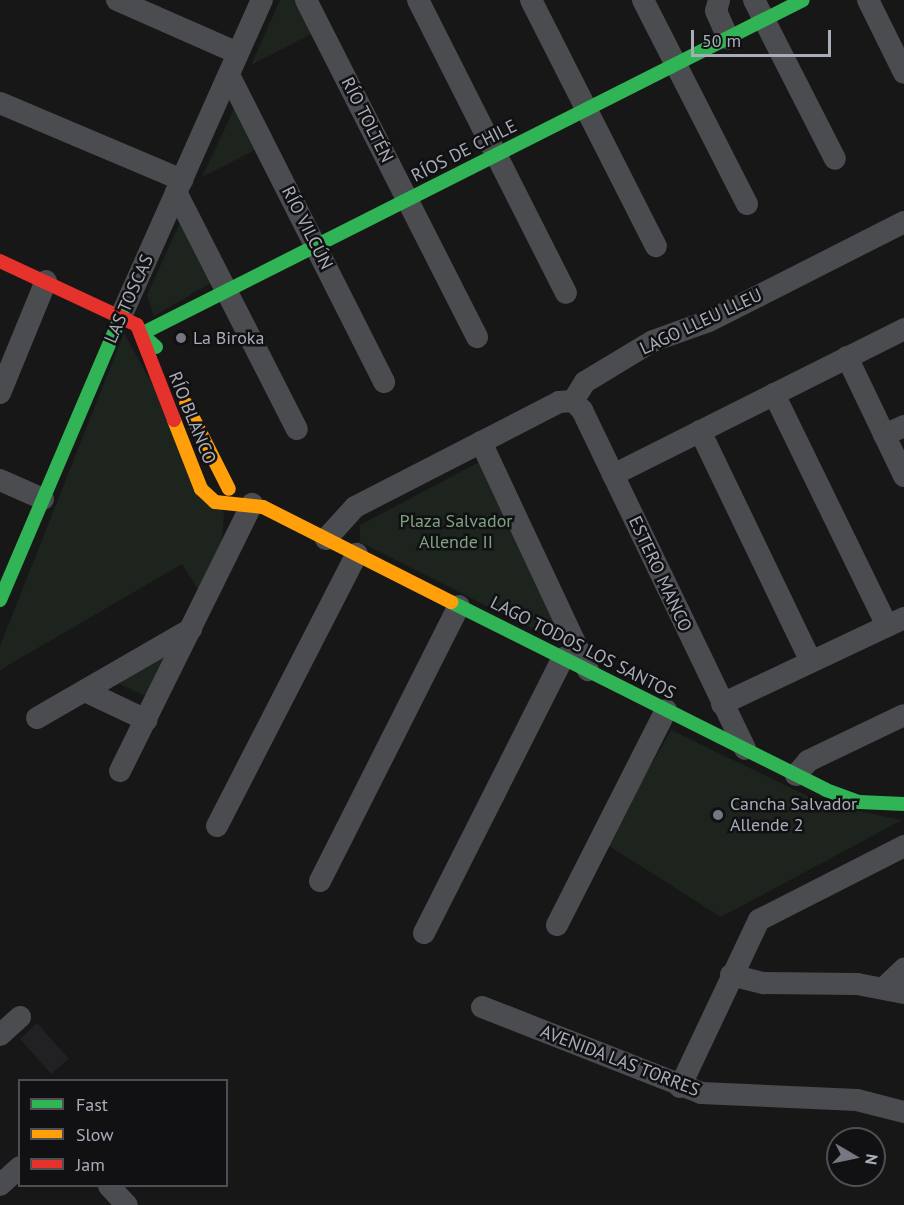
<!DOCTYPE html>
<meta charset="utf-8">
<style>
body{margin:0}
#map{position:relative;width:904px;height:1205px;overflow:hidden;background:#171717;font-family:"PT Sans",sans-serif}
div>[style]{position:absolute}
.built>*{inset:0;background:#212123}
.green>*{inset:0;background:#1d241e}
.street>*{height:22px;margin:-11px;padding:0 11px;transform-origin:11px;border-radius:11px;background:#4b4c50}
.fast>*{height:14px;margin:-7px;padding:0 7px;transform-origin:7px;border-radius:7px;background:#30b455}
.slow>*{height:14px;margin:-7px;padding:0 7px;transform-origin:7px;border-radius:7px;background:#ff9f0a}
.jam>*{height:14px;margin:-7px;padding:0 7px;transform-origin:7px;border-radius:7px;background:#e5322d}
.dots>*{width:16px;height:16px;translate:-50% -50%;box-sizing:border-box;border:3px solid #111113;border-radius:50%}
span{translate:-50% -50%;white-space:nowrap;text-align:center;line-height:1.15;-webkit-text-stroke:5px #111113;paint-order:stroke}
.street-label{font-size:18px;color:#a8adb8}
.poi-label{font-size:18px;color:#a8adb8}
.left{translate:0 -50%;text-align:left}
.park-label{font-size:18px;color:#7fa381}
.legend{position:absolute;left:18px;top:1079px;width:210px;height:108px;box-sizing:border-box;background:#111113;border:2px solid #4d4f55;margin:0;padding:8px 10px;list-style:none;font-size:18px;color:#a8adb8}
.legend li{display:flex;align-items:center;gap:12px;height:30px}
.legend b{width:30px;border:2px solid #4d4f55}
.north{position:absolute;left:826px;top:1127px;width:60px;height:60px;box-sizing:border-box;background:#111113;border:2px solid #4d4f55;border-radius:50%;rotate:99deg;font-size:16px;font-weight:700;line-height:24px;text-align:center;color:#a8adb8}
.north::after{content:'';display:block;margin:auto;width:21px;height:27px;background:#757880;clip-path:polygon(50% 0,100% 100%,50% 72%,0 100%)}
.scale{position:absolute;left:691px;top:30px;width:140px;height:27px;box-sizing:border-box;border:3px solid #a8adb8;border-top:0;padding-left:8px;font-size:18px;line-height:21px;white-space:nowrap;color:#a8adb8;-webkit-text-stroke:4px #111113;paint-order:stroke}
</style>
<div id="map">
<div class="built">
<i style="clip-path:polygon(37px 1023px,69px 1059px,51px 1074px,20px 1039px)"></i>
</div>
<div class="green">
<i style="clip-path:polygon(280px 0,297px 0,313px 33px,251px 65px)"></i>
<i style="clip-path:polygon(243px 90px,269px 143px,202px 177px)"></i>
<i style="clip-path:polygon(183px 216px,214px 281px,154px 316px,147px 295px)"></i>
<i style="clip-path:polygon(124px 333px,224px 513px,222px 540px,202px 595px,182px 564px,0 670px,0 646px)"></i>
<i style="clip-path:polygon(481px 461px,568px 647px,360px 542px,360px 525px)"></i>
<i style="clip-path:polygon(173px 647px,151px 693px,143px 695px,115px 682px)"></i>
<i style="clip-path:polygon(671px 730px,824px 804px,902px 820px,721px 917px,606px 844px)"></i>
</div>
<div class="street">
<i style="left:117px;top:0;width:132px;rotate:23.7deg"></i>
<i style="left:306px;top:0;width:378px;rotate:63.1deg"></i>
<i style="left:418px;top:0;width:328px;rotate:63.2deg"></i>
<i style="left:531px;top:0;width:276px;rotate:63.1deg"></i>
<i style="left:643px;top:0;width:229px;rotate:63deg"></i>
<i style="left:719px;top:0;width:11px;rotate:105deg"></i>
<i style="left:716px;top:11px;width:30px;rotate:66deg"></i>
<i style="left:754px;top:0;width:178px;rotate:63deg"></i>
<i style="left:868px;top:0;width:81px;rotate:63.7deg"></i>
<i style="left:229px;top:75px;width:344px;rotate:63.2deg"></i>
<i style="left:0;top:103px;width:198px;rotate:22.9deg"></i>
<i style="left:176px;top:192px;width:266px;rotate:63deg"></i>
<i style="left:122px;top:314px;width:344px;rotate:-66deg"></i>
<i style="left:847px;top:357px;width:132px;rotate:64.4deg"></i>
<i style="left:0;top:393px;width:121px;rotate:-67.7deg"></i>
<i style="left:774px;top:394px;width:258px;rotate:64deg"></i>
<i style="left:573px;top:401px;width:13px;rotate:45deg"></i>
<i style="left:582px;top:410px;width:376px;rotate:64.3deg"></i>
<i style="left:573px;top:401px;width:22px;rotate:-58deg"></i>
<i style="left:585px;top:382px;width:79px;rotate:-31.1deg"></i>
<i style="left:653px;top:341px;width:59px;rotate:-19.7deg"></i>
<i style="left:709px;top:321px;width:219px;rotate:-26.9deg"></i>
<i style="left:700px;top:431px;width:256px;rotate:64.3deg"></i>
<i style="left:884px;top:435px;width:22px;rotate:-24deg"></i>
<i style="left:481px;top:442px;width:252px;rotate:64.9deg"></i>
<i style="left:613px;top:475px;width:326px;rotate:-26.6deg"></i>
<i style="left:0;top:480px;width:47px;rotate:23.8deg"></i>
<i style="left:326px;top:539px;width:43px;rotate:-47.8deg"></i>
<i style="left:355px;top:507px;width:229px;rotate:-27.2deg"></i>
<i style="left:559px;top:402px;width:14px;rotate:-4deg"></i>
<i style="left:85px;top:691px;width:68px;rotate:25.4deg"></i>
<i style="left:722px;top:704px;width:201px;rotate:-25.3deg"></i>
<i style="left:37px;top:718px;width:178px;rotate:-30deg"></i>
<i style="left:120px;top:771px;width:298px;rotate:-63.7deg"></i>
<i style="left:796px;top:775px;width:18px;rotate:-49deg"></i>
<i style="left:808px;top:761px;width:106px;rotate:-25.6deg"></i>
<i style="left:217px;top:826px;width:306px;rotate:-62.8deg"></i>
<i style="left:320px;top:881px;width:308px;rotate:-63.2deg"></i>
<i style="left:557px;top:925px;width:241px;rotate:-63.1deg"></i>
<i style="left:424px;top:933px;width:308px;rotate:-63.2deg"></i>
<i style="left:731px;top:975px;width:34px;rotate:14deg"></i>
<i style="left:764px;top:983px;width:93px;rotate:0.6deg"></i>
<i style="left:857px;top:984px;width:48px;rotate:10.8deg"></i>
<i style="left:884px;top:988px;width:28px;rotate:-44deg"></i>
<i style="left:482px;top:1007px;width:235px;rotate:21.4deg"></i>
<i style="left:701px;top:1093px;width:156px;rotate:2.6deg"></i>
<i style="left:857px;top:1100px;width:49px;rotate:14.3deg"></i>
<i style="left:0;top:1035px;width:27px;rotate:-42deg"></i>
<i style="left:680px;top:1087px;width:185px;rotate:-64.7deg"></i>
<i style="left:759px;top:920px;width:163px;rotate:-27deg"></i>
<i style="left:0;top:1185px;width:27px;rotate:-42deg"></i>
<i style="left:109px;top:1186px;width:26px;rotate:47deg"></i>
</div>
<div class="fast">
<i style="left:156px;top:347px;width:20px;rotate:-139deg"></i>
<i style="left:141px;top:334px;width:741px;rotate:-26.77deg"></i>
<i style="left:0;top:600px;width:311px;rotate:-66.9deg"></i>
<i style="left:451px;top:602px;width:419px;rotate:26.6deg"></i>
<i style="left:826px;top:790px;width:35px;rotate:20deg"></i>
<i style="left:859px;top:802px;width:45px;rotate:2.5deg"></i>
</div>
<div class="slow">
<i style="left:186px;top:404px;width:95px;rotate:63.2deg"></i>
<i style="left:174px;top:420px;width:74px;rotate:68.6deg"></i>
<i style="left:201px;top:489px;width:19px;rotate:43deg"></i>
<i style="left:215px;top:502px;width:48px;rotate:5.9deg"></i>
<i style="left:263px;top:507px;width:211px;rotate:26.8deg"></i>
</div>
<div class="jam">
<i style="left:0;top:261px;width:151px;rotate:25deg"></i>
<i style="left:137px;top:325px;width:102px;rotate:68.7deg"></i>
</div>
<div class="dots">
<i style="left:181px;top:338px;background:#757880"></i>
<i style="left:718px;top:815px;background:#757880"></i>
</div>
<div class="street-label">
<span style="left:367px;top:120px;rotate:63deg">RÍO TOLTÉN</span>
<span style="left:464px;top:151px;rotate:-27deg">RÍOS DE CHILE</span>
<span style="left:307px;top:228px;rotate:63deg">RÍO VILCÚN</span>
<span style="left:129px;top:299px;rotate:-66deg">LAS TOSCAS</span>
<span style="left:701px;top:322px;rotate:-25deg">LAGO LLEU LLEU</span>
<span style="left:192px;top:418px;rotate:68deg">RÍO BLANCO</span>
<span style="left:660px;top:574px;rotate:65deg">ESTERO MANCO</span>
<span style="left:583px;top:648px;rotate:27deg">LAGO TODOS LOS SANTOS</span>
<span style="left:620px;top:1061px;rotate:21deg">AVENIDA LAS TORRES</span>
</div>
<div class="poi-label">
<span class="left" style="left:193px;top:338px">La Biroka</span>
<span class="left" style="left:730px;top:815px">Cancha Salvador<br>Allende 2</span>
</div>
<div class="park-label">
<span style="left:456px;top:532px">Plaza Salvador<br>Allende II</span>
</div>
<ul class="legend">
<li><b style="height:8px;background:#30b455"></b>Fast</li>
<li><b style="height:8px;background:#ff9f0a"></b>Slow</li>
<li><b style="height:8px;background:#e5322d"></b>Jam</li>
</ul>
<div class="north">N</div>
<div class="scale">50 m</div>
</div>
